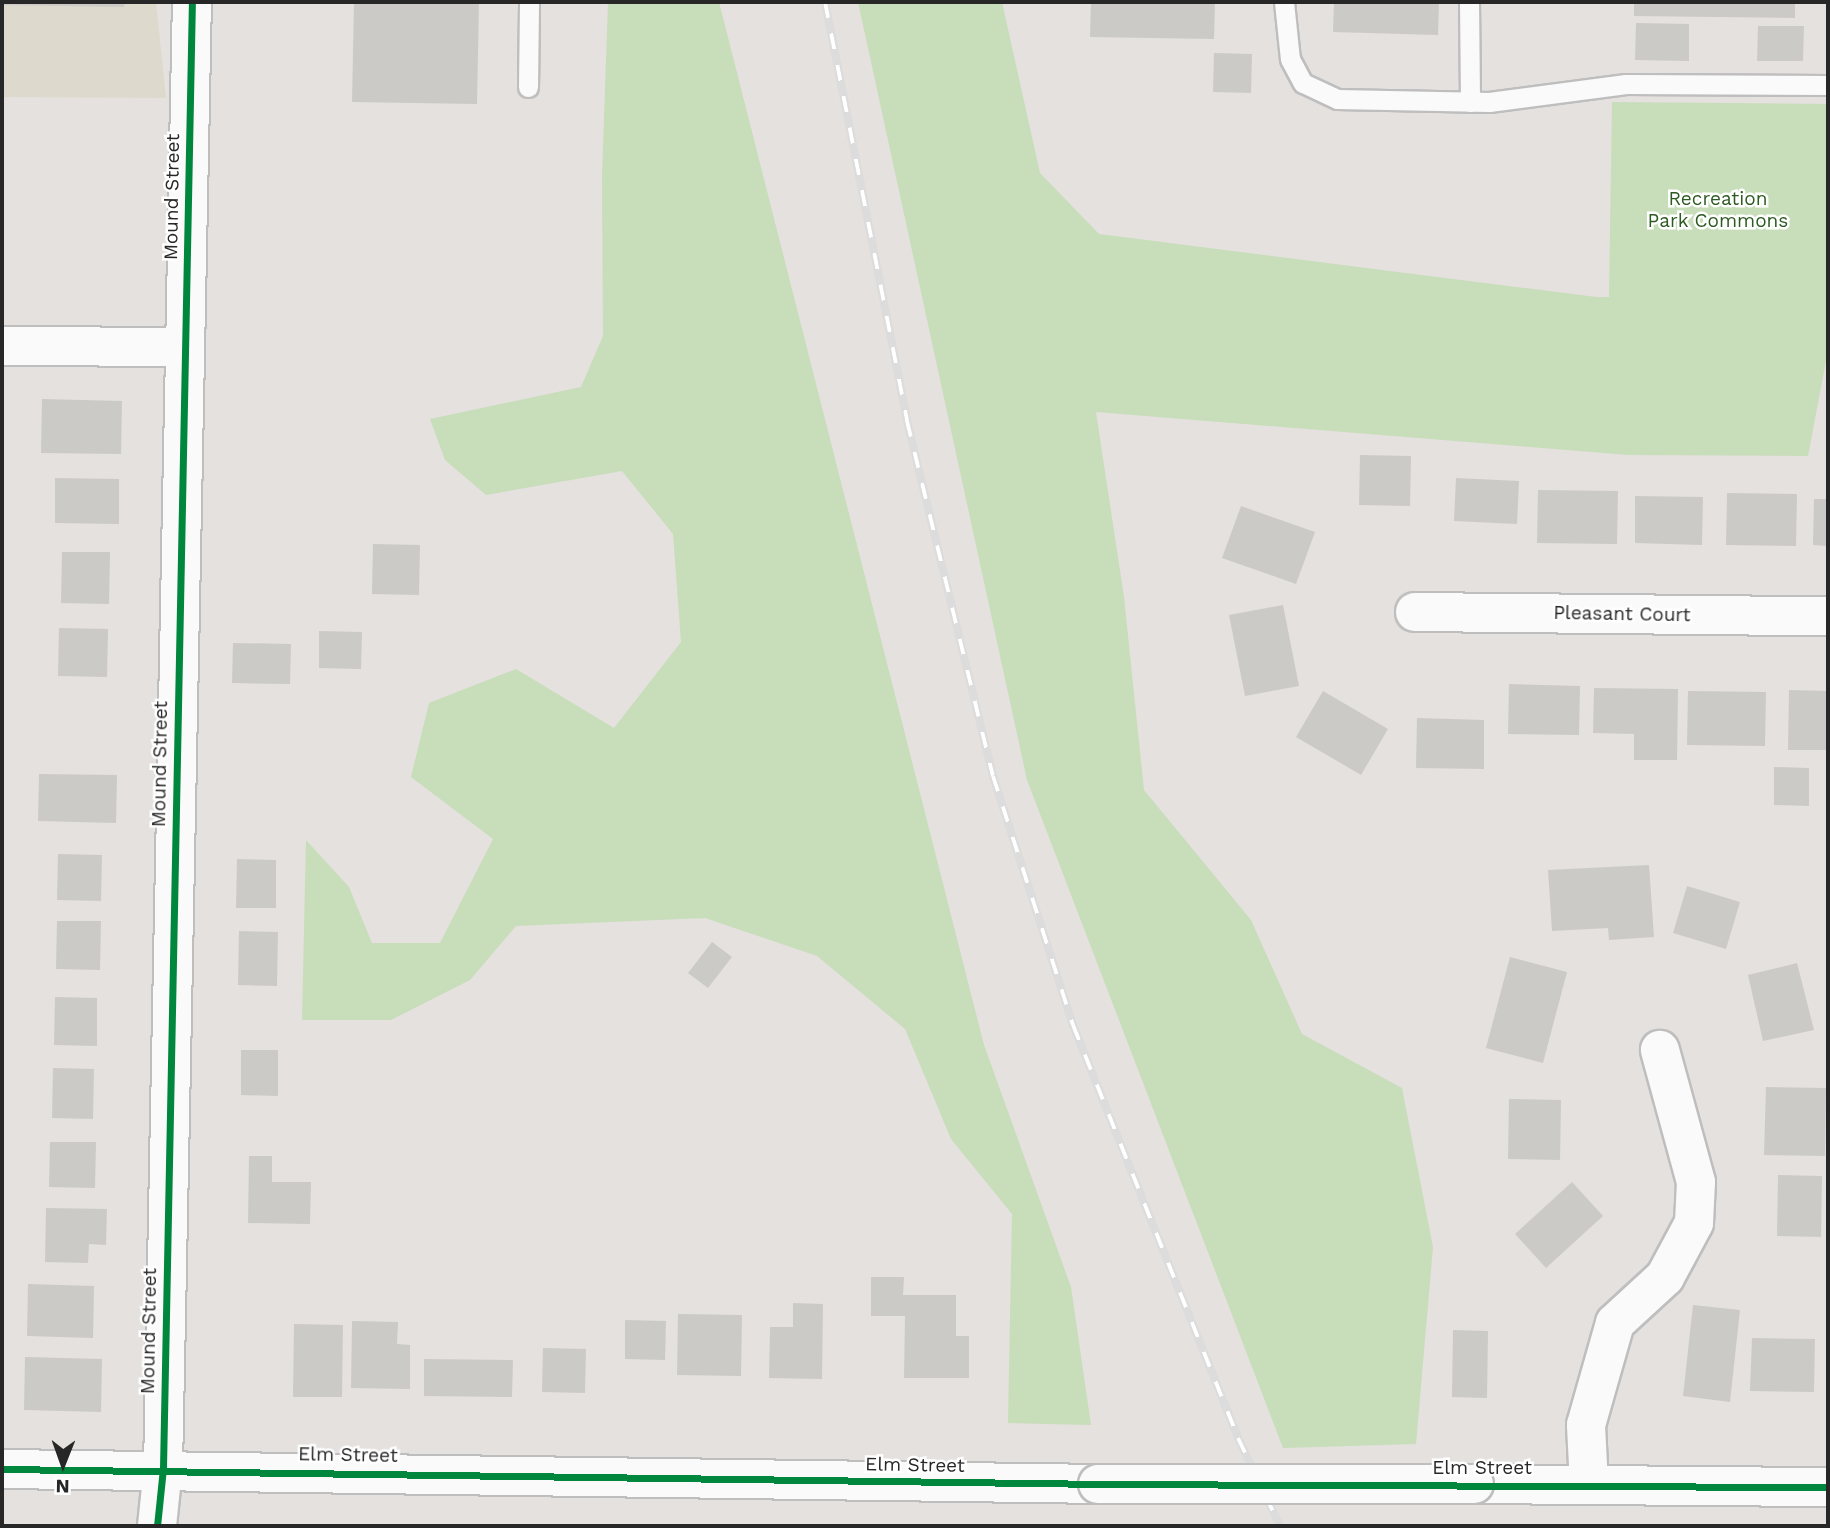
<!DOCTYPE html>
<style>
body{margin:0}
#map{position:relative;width:1830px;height:1528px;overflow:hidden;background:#e4e1de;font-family:"Work Sans",sans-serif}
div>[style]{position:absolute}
.education>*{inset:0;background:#ded9cd}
.green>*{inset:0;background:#c8ddba}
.building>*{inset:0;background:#cccac7}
.roads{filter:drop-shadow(2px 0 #bfbebf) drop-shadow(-2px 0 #bfbebf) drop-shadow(0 2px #bfbebf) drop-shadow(0 -2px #bfbebf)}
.lane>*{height:19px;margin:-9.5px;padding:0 9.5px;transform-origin:9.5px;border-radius:9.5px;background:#fbfafa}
.street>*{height:38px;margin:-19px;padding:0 19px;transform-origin:19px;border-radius:19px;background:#fbfafa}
.rail>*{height:8px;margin-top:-4px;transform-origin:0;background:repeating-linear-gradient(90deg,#fff 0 16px,#dcdcdd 0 32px);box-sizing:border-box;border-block:2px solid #dcdcdd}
.bridges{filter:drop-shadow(2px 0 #bfbebf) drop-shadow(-2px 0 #bfbebf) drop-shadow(0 2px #bfbebf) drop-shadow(0 -2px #bfbebf)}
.street-bridge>*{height:38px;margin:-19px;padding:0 19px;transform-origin:19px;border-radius:19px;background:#fbfafa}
.cycleway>*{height:7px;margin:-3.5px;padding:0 3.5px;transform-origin:3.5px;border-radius:3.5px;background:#00873e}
span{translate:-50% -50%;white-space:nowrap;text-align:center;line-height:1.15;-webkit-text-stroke:5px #fff;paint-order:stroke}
.street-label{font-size:19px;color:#272727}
.park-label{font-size:19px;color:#2d5a21}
.frame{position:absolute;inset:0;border:4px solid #272727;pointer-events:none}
.north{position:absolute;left:28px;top:1430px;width:70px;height:70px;-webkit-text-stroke:5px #fff;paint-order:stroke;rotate:181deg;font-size:19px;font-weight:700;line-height:28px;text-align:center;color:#272727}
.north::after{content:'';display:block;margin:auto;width:24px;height:32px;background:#272727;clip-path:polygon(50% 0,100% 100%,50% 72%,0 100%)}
</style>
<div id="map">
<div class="education">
<i style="clip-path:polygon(2px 2px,156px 2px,166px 98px,2px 97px)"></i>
</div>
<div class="green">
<i style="clip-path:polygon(608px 2px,719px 2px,984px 1045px,1071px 1287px,1091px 1425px,1008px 1423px,1012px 1214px,951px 1139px,905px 1029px,817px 956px,705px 918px,516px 926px,470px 980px,391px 1020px,302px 1020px,306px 840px,349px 887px,372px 943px,440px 943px,493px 839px,411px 777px,429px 703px,516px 669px,614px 728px,681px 642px,673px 534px,622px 471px,486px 495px,445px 460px,430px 419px,581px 387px,603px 336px,602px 177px)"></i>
<i style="clip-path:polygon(858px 2px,1002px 2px,1040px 173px,1099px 234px,1596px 297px,1609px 297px,1612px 102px,1828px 104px,1828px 350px,1808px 456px,1628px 455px,1096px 412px,1124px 597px,1144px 790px,1251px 920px,1302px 1034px,1402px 1088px,1433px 1247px,1416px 1444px,1283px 1448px,1027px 780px)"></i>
</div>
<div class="building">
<i style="clip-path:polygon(2px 2px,125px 2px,124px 7px,2px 5px)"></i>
<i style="clip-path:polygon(354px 2px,479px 2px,477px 104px,352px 102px)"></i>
<i style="clip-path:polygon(1091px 2px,1215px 2px,1214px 39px,1090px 37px)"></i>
<i style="clip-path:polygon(1334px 2px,1439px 2px,1438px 35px,1333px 32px)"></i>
<i style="clip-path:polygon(1634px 2px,1795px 2px,1795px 18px,1634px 16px)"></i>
<i style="clip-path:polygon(1636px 23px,1689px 24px,1689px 61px,1635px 60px)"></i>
<i style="clip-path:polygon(1758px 26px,1804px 26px,1803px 61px,1757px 61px)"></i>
<i style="clip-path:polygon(1214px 53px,1252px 54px,1251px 93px,1213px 92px)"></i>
<i style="clip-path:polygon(42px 399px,122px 401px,121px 454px,41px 453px)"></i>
<i style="clip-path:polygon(1360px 455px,1411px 456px,1410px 506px,1359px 505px)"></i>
<i style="clip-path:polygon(55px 478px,119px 479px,119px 524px,55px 523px)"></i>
<i style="clip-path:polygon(1456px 478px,1519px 481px,1517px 524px,1454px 521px)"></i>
<i style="clip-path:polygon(1538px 490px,1618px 491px,1617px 544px,1537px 543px)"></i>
<i style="clip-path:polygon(1727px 493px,1797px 494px,1796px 546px,1726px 545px)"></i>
<i style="clip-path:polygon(1635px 496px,1703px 497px,1702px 545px,1635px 543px)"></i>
<i style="clip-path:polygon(1814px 499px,1828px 499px,1828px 546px,1813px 545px)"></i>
<i style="clip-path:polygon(1241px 506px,1315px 532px,1296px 584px,1222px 558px)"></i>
<i style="clip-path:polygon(373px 544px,420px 545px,419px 595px,372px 594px)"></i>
<i style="clip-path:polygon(62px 552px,110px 552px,109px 604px,61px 603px)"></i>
<i style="clip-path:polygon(1283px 605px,1299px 686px,1245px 696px,1229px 615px)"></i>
<i style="clip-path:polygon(59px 628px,108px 629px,107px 677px,58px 676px)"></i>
<i style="clip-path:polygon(319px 631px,362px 632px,361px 669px,319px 668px)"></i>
<i style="clip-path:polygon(233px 643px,291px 644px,290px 684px,232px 683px)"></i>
<i style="clip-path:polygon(1509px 684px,1580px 686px,1579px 735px,1508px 734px)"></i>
<i style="clip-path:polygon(1594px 688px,1678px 689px,1677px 760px,1634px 760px,1634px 734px,1593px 733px)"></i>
<i style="clip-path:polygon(1789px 690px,1828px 691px,1828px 750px,1788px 750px)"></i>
<i style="clip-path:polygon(1323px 691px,1388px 729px,1361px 775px,1296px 737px)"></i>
<i style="clip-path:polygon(1688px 691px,1766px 692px,1765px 746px,1687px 745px)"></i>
<i style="clip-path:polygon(1417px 718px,1484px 720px,1484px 769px,1416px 768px)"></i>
<i style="clip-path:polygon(1774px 767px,1809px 768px,1809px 806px,1774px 805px)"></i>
<i style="clip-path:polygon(39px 774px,117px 775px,116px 823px,38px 821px)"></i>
<i style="clip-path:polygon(58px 854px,102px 855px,101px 901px,57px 900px)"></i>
<i style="clip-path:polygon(237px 859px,276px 860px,276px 908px,236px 908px)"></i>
<i style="clip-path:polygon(1649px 865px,1654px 937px,1609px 940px,1608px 928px,1552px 931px,1548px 870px)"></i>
<i style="clip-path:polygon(1687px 886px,1740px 902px,1726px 949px,1673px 933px)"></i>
<i style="clip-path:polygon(57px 921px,101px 921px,100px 970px,56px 969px)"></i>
<i style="clip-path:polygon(239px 931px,278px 932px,277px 986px,238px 985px)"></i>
<i style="clip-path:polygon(712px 942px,732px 957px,708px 988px,688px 973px)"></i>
<i style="clip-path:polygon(1510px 957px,1567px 972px,1543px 1063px,1486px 1048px)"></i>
<i style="clip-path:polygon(1797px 963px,1814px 1030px,1763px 1041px,1748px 975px)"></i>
<i style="clip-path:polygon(55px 997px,97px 998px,97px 1046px,54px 1045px)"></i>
<i style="clip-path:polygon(241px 1050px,278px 1050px,278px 1096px,241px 1095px)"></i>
<i style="clip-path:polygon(53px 1068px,94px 1069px,93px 1119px,52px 1118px)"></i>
<i style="clip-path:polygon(1766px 1087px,1826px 1088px,1825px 1156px,1764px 1155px)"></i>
<i style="clip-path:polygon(1509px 1099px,1561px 1100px,1560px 1160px,1508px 1159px)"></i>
<i style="clip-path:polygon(50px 1142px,96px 1142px,95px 1188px,49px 1187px)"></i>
<i style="clip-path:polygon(249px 1156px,272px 1156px,272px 1182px,311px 1182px,310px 1224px,248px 1223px)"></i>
<i style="clip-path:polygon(1778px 1175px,1822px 1176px,1821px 1237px,1777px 1236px)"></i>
<i style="clip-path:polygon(1572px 1182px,1603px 1216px,1546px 1268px,1515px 1234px)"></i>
<i style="clip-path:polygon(46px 1208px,107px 1209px,106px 1245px,89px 1244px,88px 1263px,45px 1262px)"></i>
<i style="clip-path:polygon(871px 1277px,904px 1277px,903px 1295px,956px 1295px,956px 1336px,969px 1336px,969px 1378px,904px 1378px,905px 1316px,871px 1316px)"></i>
<i style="clip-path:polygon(28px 1284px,94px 1286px,93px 1338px,27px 1336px)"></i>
<i style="clip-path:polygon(793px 1303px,823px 1304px,822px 1379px,769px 1378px,770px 1327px,793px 1327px)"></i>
<i style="clip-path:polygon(1693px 1305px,1740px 1310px,1730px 1402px,1683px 1396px)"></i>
<i style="clip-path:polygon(678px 1314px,742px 1315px,741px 1376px,677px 1375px)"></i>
<i style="clip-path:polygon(625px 1320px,666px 1321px,665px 1360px,625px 1359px)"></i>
<i style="clip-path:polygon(352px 1321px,398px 1322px,397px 1344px,410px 1345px,410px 1389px,351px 1388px)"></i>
<i style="clip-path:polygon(294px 1324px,343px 1325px,342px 1397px,293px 1397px)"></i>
<i style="clip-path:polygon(1453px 1330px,1488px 1331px,1487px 1398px,1452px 1397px)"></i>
<i style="clip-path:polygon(1752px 1338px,1815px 1339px,1814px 1392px,1750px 1391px)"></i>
<i style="clip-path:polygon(543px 1348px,586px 1349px,585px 1393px,542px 1392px)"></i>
<i style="clip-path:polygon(25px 1357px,102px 1359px,101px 1412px,24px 1410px)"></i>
<i style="clip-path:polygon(424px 1359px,513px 1360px,512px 1397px,424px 1396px)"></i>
</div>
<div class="roads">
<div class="lane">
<i style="left:1284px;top:2px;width:57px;rotate:84deg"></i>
<i style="left:1290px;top:59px;width:27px;rotate:62deg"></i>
<i style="left:1303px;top:83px;width:38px;rotate:25deg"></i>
<i style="left:1337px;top:99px;width:152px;rotate:1.1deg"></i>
<i style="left:1489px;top:102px;width:138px;rotate:-7.5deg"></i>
<i style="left:1626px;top:84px;width:202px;rotate:0.3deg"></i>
<i style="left:1469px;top:2px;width:100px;rotate:89.4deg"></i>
<i style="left:528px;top:87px;width:85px;rotate:-89.3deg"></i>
</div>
<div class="street">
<i style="left:2px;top:346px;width:183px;rotate:0.3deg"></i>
<i style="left:1415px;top:612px;width:413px;rotate:0.6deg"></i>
<i style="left:2px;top:1469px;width:1096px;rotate:0.78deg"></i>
<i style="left:1474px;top:1484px;width:354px;rotate:0.5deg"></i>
<i style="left:1589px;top:1485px;width:60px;rotate:-92.9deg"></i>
<i style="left:1586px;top:1425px;width:106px;rotate:-74.1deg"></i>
<i style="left:1615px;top:1323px;width:68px;rotate:-42.6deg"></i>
<i style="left:1665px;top:1277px;width:61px;rotate:-61.8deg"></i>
<i style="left:1694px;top:1223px;width:41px;rotate:-87.2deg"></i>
<i style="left:1696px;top:1182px;width:137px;rotate:-105.3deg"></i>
<i style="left:157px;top:1526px;width:58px;rotate:-84.1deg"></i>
<i style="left:163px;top:1468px;width:1466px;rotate:-88.87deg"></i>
</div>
</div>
<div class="rail">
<i style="left:825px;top:2px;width:427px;rotate:78.9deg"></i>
<i style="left:907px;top:421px;width:365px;rotate:76.4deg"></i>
<i style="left:993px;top:776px;width:262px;rotate:72.2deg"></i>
<i style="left:1073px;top:1025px;width:445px;rotate:68.2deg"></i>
<i style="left:1238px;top:1438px;width:98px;rotate:64.5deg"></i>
</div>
<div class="bridges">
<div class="street-bridge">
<i style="left:1098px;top:1484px;width:376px"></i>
</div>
</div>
<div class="cycleway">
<i style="left:2px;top:1469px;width:1096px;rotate:0.78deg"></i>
<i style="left:1098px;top:1484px;width:730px;rotate:0.24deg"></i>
<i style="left:157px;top:1526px;width:58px;rotate:-84.1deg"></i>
<i style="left:163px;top:1468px;width:1466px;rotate:-88.87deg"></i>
</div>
<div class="street-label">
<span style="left:172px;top:197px;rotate:-89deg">Mound Street</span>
<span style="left:1622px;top:614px;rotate:1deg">Pleasant Court</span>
<span style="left:160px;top:764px;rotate:-89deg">Mound Street</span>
<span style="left:149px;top:1331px;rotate:-89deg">Mound Street</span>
<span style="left:348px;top:1455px;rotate:1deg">Elm Street</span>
<span style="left:915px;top:1465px;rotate:1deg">Elm Street</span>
<span style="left:1482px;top:1468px">Elm Street</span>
</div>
<div class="park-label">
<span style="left:1718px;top:210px">Recreation<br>Park Commons</span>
</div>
<div class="frame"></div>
<div class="north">N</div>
</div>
